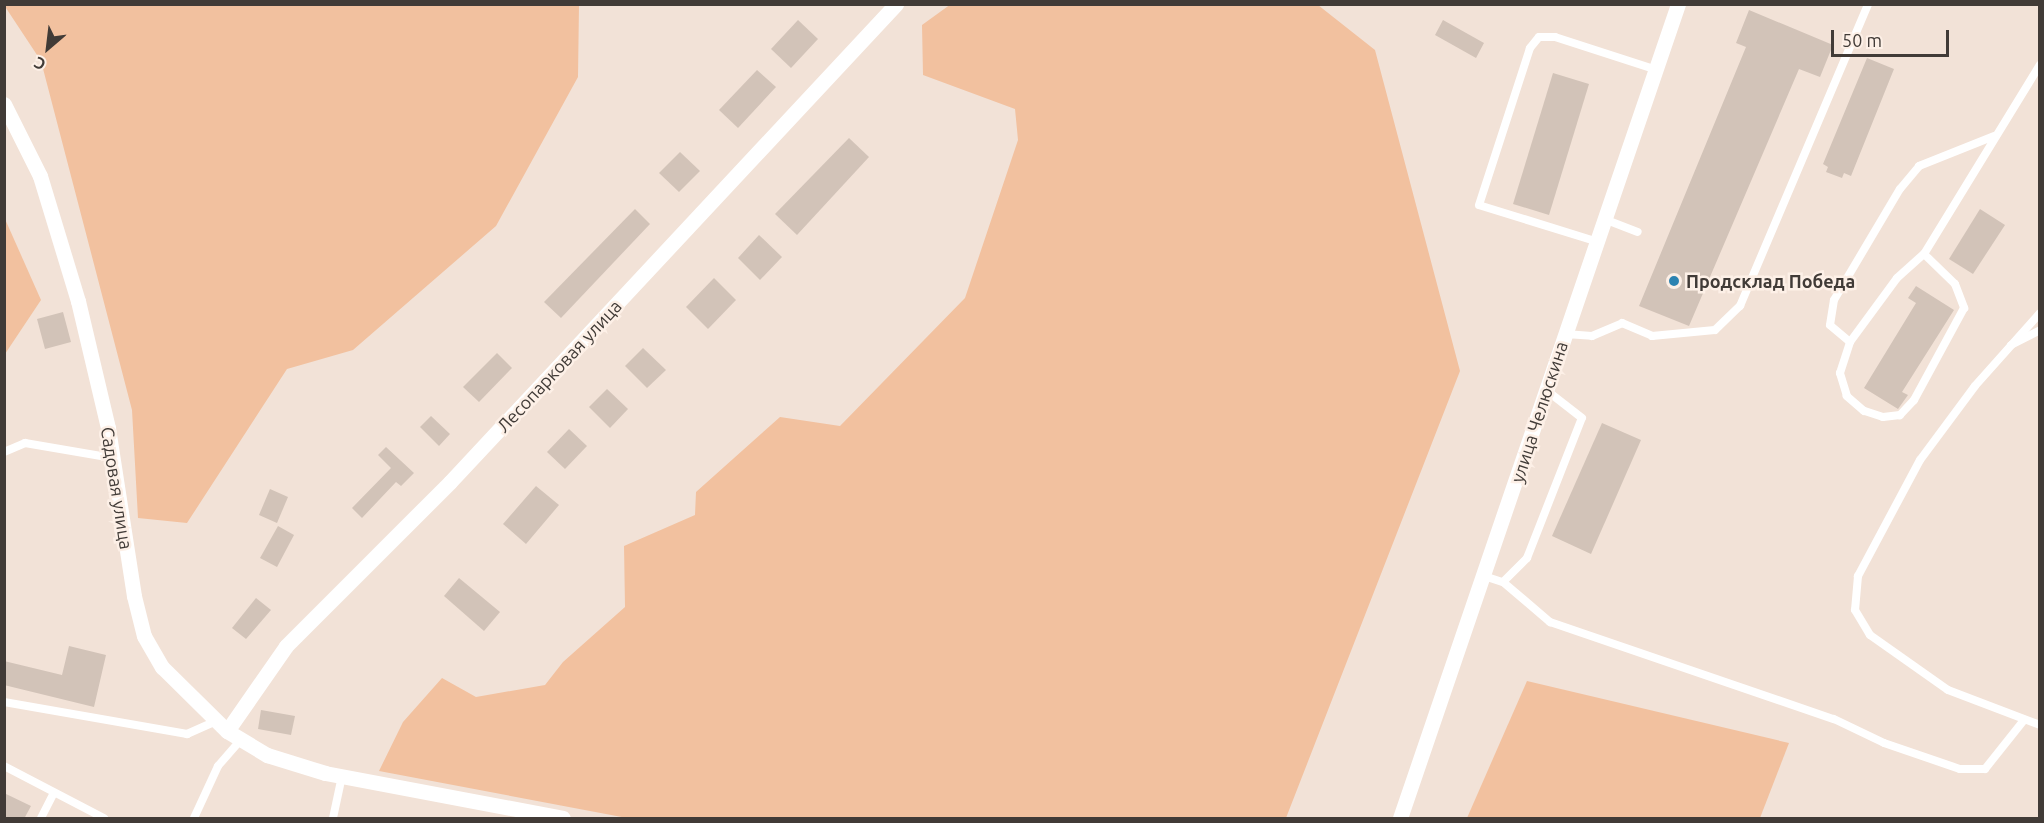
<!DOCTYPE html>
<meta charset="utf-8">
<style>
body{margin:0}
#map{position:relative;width:2044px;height:823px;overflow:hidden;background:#f2e2d7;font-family:Ubuntu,sans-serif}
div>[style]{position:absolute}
.green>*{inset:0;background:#f2c19f}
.building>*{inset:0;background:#d2c3b8}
.lane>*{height:8px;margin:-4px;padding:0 4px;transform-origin:4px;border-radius:4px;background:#fff}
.street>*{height:15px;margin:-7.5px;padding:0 7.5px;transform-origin:7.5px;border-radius:7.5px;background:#fff}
.dots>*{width:16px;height:16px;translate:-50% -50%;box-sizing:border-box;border:3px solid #fdf0e7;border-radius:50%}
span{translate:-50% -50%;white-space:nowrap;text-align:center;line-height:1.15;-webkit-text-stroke:5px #fdf0e7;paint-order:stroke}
.poi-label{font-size:18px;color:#413b37;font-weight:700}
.left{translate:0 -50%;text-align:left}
.street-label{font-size:18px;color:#413b37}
.frame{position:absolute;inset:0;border:6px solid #413b37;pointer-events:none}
.north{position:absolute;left:18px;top:18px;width:60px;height:60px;-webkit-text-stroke:4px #fdf0e7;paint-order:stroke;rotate:208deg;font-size:16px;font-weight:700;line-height:24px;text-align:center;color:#413b37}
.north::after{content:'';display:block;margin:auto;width:21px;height:27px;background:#413b37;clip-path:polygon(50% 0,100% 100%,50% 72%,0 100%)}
.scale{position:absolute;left:1831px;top:30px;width:118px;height:27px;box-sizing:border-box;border:3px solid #413b37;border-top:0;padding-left:8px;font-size:18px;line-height:21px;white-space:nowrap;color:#413b37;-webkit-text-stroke:4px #fdf0e7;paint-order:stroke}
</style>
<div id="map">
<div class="green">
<i style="clip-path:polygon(951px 4px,1318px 5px,1375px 50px,1460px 371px,1286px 818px,627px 818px,379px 771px,403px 722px,442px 678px,476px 697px,545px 685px,563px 662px,625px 607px,624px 546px,695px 515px,696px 492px,780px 417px,840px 426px,965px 298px,1018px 140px,1015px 109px,923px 75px,922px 25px)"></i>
<i style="clip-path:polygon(4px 5px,579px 5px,578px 77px,496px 226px,353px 350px,287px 369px,187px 523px,138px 518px,132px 410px,41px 61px)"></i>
<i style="clip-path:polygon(5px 219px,41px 300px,5px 354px,4px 354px)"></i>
<i style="clip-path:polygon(1527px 681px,1789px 743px,1760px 818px,1467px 818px)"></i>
</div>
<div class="building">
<i style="clip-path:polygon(1749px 10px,1833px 45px,1820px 77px,1799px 69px,1689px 326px,1639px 306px,1746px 47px,1736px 43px)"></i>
<i style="clip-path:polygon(798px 20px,818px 39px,791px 68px,771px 49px)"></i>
<i style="clip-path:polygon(1443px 20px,1484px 43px,1476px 58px,1435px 35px)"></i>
<i style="clip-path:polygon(1867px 58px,1894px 69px,1851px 176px,1844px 173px,1842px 178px,1826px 172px,1828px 167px,1823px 164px)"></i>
<i style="clip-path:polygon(757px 70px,776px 87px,738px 128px,719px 110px)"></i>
<i style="clip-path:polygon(1553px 73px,1589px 84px,1549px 215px,1513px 204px)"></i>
<i style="clip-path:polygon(849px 138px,869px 157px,797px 235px,775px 214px)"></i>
<i style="clip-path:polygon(680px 152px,700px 171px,679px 192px,659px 173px)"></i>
<i style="clip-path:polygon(635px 209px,650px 224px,561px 318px,544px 302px)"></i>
<i style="clip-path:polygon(1980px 209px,2005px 225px,1973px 274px,1949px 259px)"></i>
<i style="clip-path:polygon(759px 235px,782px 257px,760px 280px,738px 258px)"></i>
<i style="clip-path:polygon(714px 278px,736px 300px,708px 329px,686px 307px)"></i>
<i style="clip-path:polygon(1916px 286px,1954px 310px,1902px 392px,1908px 395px,1898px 409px,1864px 388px,1916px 303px,1908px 298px)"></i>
<i style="clip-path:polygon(63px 312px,71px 342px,45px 349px,37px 319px)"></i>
<i style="clip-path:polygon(643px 348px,666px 370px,647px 388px,625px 366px)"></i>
<i style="clip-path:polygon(497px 353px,512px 368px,479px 402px,463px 387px)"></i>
<i style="clip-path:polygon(607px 389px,628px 409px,610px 428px,589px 407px)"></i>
<i style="clip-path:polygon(431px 416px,450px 434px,439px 446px,420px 427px)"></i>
<i style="clip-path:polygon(1602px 423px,1641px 440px,1591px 554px,1552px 536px)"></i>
<i style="clip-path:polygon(569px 429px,587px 446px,565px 469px,547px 452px)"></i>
<i style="clip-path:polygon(386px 447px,414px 473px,401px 486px,396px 482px,362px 518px,352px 508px,391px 468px,378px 455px)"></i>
<i style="clip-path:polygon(536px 486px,559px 505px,526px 544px,503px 524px)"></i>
<i style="clip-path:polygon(270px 489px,288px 497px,277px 523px,259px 515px)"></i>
<i style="clip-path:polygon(278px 526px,294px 535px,277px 567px,260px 558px)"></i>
<i style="clip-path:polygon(459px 578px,500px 612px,484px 631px,444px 596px)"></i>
<i style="clip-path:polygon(256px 598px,271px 610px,246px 639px,232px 628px)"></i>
<i style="clip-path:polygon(69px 646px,106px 655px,94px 707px,4px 685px,4px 661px,62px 675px)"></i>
<i style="clip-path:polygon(261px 710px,295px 716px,291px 735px,258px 729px)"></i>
<i style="clip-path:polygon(4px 793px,31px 806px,24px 819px,4px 819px)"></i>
</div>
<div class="lane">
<i style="left:1604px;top:219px;width:36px;rotate:21deg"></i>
<i style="left:1595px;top:241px;width:121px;rotate:-162.8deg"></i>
<i style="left:1479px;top:205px;width:165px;rotate:-72deg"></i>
<i style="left:1530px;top:48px;width:14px;rotate:-51deg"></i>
<i style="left:1539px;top:37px;width:16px"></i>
<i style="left:1555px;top:37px;width:104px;rotate:17.9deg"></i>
<i style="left:1924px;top:254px;width:43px;rotate:44.1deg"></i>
<i style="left:1955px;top:284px;width:26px;rotate:69deg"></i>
<i style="left:1964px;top:308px;width:105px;rotate:118.5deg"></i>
<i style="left:1914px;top:400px;width:21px;rotate:133deg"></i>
<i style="left:1900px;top:415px;width:17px;rotate:173deg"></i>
<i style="left:1883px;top:417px;width:20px;rotate:-162deg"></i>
<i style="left:1864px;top:411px;width:23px;rotate:-139deg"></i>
<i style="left:1847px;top:396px;width:24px;rotate:-107deg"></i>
<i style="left:1840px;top:373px;width:33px;rotate:-72deg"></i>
<i style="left:1850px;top:342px;width:79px;rotate:-53.7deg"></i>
<i style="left:1897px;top:278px;width:36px;rotate:-42deg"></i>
<i style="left:1924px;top:254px;width:222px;rotate:-58.5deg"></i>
<i style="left:2040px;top:313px;width:98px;rotate:131.7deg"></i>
<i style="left:1975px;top:386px;width:92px;rotate:126.6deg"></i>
<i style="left:1920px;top:460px;width:132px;rotate:118.1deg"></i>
<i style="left:1858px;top:576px;width:34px;rotate:95deg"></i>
<i style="left:1855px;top:610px;width:29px;rotate:59deg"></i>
<i style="left:1870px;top:635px;width:95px;rotate:35.2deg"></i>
<i style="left:1948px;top:690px;width:98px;rotate:20.8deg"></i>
<i style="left:1565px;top:334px;width:27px;rotate:4deg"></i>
<i style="left:1592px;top:336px;width:33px;rotate:-23deg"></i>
<i style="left:1622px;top:323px;width:33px;rotate:23deg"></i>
<i style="left:1652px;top:336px;width:63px;rotate:-5.4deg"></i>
<i style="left:1715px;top:330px;width:35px;rotate:-44deg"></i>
<i style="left:1740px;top:306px;width:328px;rotate:-67deg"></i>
<i style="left:1850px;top:342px;width:26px;rotate:-140deg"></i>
<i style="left:1830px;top:325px;width:25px;rotate:-81deg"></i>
<i style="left:1834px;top:300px;width:129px;rotate:-59.3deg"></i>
<i style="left:1900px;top:189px;width:30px;rotate:-50deg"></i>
<i style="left:1919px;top:166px;width:81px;rotate:-21.8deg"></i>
<i style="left:2011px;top:345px;width:33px;rotate:-27deg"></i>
<i style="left:4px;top:452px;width:23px;rotate:-23deg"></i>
<i style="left:25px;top:443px;width:89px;rotate:9.7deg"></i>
<i style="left:1484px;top:576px;width:20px;rotate:18deg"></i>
<i style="left:1503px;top:582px;width:62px;rotate:40.4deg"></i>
<i style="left:1550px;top:622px;width:300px;rotate:18.9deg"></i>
<i style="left:1834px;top:719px;width:55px;rotate:25.6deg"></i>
<i style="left:1884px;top:743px;width:80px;rotate:18.9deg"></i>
<i style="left:1960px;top:769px;width:25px"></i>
<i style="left:1985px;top:769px;width:63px;rotate:-51.5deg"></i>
<i style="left:1503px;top:582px;width:34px;rotate:-45deg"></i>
<i style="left:1527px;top:558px;width:150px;rotate:-68.6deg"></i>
<i style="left:1582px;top:418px;width:46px;rotate:-142.1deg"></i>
<i style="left:4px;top:702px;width:186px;rotate:9.9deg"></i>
<i style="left:187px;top:734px;width:32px;rotate:-24deg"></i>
<i style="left:4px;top:766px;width:113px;rotate:27.5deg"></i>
<i style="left:41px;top:818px;width:27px;rotate:-63deg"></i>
<i style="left:194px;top:818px;width:57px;rotate:-65.2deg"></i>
<i style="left:218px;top:766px;width:35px;rotate:-49deg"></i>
<i style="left:333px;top:818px;width:43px;rotate:-77.9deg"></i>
</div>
<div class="street">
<i style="left:4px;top:104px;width:80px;rotate:63.4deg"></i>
<i style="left:40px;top:176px;width:131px;rotate:73.1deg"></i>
<i style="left:78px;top:301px;width:130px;rotate:76.7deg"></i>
<i style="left:108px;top:428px;width:170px;rotate:81.2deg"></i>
<i style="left:134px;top:596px;width:41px;rotate:76deg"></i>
<i style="left:144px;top:636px;width:36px;rotate:60deg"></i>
<i style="left:162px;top:667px;width:91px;rotate:44.6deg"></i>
<i style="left:227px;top:731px;width:47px;rotate:31deg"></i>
<i style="left:267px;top:755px;width:61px;rotate:17.2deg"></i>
<i style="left:325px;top:773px;width:242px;rotate:10.7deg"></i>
<i style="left:227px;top:731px;width:103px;rotate:-55.2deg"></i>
<i style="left:286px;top:646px;width:232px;rotate:-45deg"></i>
<i style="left:450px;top:482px;width:654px;rotate:-46.98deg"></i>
<i style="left:1400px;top:818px;width:860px;rotate:-71.14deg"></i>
</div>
<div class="dots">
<i style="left:1674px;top:281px;background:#2c83b1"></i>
</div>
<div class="poi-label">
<span class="left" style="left:1686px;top:281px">Продсклад Победа</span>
</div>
<div class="street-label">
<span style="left:559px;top:366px;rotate:-47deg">Лесопарковая улица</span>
<span style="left:1539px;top:412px;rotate:-72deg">улица Челюскина</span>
<span style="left:117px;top:488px;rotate:81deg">Садовая улица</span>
</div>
<div class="frame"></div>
<div class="north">С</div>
<div class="scale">50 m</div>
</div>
